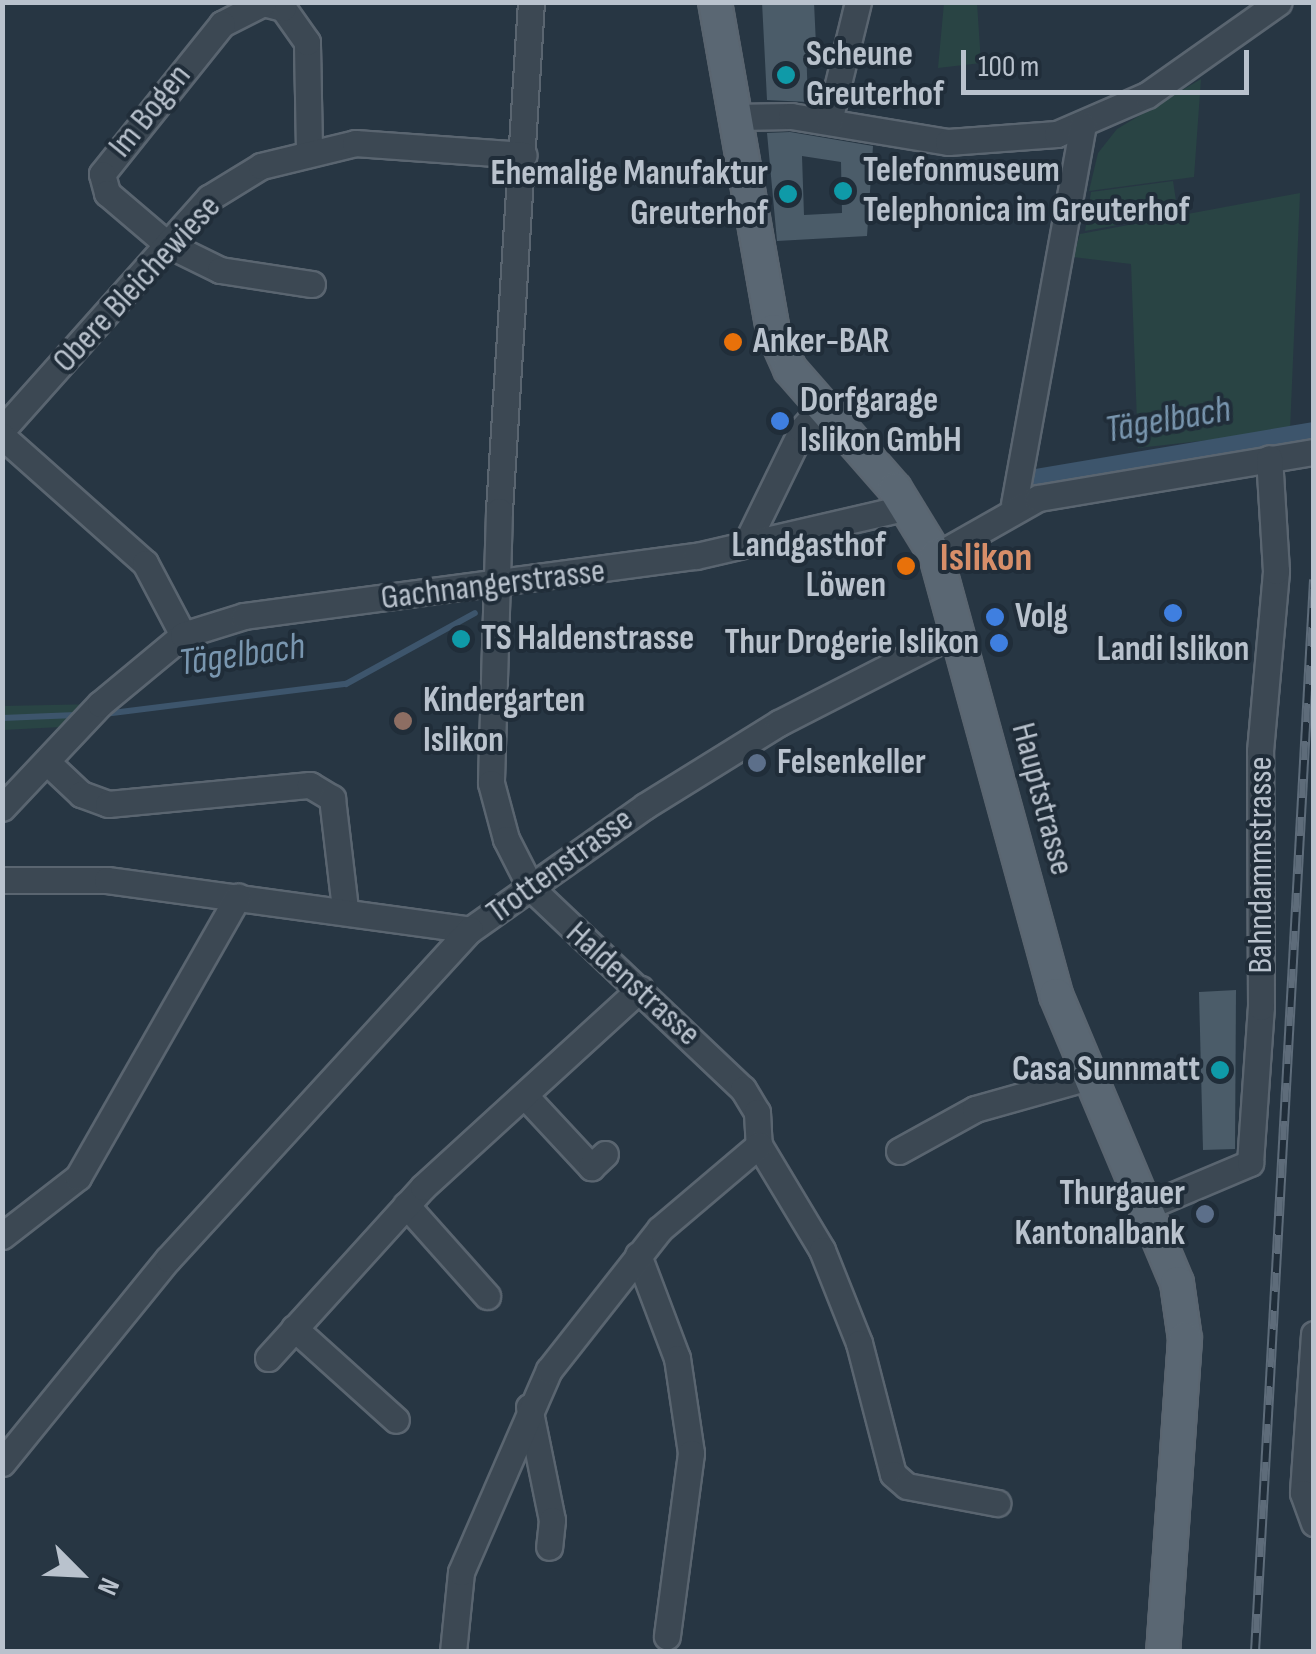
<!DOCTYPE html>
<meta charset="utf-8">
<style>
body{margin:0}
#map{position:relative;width:1316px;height:1654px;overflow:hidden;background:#273643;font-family:"Sofia Sans Condensed",sans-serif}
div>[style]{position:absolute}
.green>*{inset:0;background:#294444}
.stream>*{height:6px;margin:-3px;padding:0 3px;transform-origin:3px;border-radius:3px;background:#3d556c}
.river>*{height:35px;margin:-17.5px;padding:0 17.5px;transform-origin:17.5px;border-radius:17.5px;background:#3d556c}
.building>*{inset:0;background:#4b5c69}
.roads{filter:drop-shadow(2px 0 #5a6570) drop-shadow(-2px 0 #5a6570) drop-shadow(0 2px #5a6570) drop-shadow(0 -2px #5a6570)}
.minor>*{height:25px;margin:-12.5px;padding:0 12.5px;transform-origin:12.5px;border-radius:12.5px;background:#3c4853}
.major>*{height:32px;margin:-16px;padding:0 16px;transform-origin:16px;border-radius:16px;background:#5a6773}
.rail>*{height:10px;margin-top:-5px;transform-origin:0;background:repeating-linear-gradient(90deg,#202d39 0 19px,#5e6c7a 0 38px);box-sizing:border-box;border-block:2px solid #5e6c7a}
.dots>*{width:28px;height:28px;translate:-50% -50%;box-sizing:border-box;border:5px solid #202d39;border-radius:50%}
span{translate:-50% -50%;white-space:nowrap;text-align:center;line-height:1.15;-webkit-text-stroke:8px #202d39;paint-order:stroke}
.poi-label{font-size:35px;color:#b9c2cd;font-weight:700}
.left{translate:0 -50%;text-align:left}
.right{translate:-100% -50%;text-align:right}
.street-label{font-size:35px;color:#b9c2cd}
.water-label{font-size:38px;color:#7996af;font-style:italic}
.quarter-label{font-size:40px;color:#d78e69;font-weight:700}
.frame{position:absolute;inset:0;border:5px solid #b9c2cd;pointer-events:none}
.north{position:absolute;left:30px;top:1524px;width:100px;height:100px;-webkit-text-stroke:8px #202d39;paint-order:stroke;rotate:114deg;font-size:28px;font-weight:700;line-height:40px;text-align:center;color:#b9c2cd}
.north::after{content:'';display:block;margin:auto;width:35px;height:45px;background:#b9c2cd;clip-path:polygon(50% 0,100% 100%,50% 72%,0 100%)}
.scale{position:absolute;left:961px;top:50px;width:288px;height:45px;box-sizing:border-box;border:5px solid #b9c2cd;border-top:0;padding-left:12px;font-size:30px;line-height:35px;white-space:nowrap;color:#b9c2cd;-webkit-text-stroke:8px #202d39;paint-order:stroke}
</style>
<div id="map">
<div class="green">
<i style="clip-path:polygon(944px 3px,977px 3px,981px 63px,938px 68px)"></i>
<i style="clip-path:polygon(1201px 79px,1194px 177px,1089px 191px,1098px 153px,1117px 129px)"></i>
<i style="clip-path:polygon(1173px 181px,1178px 214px,1085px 231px,1091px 192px)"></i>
<i style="clip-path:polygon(1300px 193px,1290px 431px,1138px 448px,1131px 264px,1073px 257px,1080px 234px)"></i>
<i style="clip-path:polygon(100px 704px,80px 726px,3px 730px,2px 706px)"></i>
</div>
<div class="stream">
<i style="left:104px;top:714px;width:244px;rotate:-7.1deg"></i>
<i style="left:346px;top:684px;width:147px;rotate:-28.8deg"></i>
<i style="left:2px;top:718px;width:74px;rotate:-2.3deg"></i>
</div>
<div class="river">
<i style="left:1036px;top:486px;width:282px;rotate:-9.6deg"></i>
</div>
<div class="building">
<i style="clip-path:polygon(762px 2px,814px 2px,816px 45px,806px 45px,808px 102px,767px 100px)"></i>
<i style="clip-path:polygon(evenodd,790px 132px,873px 146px,867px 236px,777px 241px,767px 133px,790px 132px,802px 156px,841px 162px,842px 213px,804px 215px,802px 156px)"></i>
<i style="clip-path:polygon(1236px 990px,1235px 1149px,1203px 1150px,1199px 992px)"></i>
</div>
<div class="roads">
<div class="minor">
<i style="left:531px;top:2px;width:510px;rotate:93.6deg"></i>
<i style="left:499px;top:511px;width:272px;rotate:91.7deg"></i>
<i style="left:491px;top:783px;width:58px;rotate:75deg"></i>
<i style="left:506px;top:839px;width:55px;rotate:63deg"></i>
<i style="left:531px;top:888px;width:292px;rotate:43.5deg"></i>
<i style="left:743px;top:1089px;width:27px;rotate:59deg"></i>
<i style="left:757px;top:1112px;width:33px;rotate:87deg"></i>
<i style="left:735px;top:117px;width:56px;rotate:-1deg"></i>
<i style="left:791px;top:116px;width:159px;rotate:9.4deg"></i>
<i style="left:948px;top:142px;width:109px;rotate:-4.2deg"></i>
<i style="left:1057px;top:134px;width:98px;rotate:-23.4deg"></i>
<i style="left:1147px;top:95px;width:161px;rotate:-35.2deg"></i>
<i style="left:829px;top:121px;width:122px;rotate:-76.3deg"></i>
<i style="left:309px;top:149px;width:107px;rotate:-91.1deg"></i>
<i style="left:307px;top:42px;width:42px;rotate:-125.2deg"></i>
<i style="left:283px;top:8px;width:21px;rotate:-166deg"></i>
<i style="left:263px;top:3px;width:46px;rotate:152.9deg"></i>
<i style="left:222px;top:24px;width:192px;rotate:128.7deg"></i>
<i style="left:102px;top:174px;width:20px;rotate:75deg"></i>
<i style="left:107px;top:193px;width:79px;rotate:40.4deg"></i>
<i style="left:167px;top:244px;width:59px;rotate:26.1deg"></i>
<i style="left:220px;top:270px;width:93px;rotate:8.7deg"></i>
<i style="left:2px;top:430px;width:311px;rotate:-48.3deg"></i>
<i style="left:209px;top:198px;width:61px;rotate:-31.6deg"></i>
<i style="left:261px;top:166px;width:97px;rotate:-13.7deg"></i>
<i style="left:355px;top:143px;width:169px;rotate:4.1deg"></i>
<i style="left:2px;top:436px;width:191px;rotate:41.6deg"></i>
<i style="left:145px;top:563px;width:81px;rotate:62.2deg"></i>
<i style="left:1014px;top:504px;width:385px;rotate:-79.7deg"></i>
<i style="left:746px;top:544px;width:128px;rotate:-64deg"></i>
<i style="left:802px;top:429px;width:30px;rotate:-48deg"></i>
<i style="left:936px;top:556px;width:117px;rotate:-29.6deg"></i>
<i style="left:1038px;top:498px;width:280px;rotate:-9.5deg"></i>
<i style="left:47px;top:762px;width:47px;rotate:43.3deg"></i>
<i style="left:81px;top:794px;width:29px;rotate:20deg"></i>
<i style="left:108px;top:804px;width:203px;rotate:-5.4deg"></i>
<i style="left:310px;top:785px;width:26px;rotate:31deg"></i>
<i style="left:332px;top:798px;width:111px;rotate:83.3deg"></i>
<i style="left:2px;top:808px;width:143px;rotate:-46.7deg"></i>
<i style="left:100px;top:704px;width:108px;rotate:-39.7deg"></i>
<i style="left:183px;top:635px;width:64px;rotate:-17.3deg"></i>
<i style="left:244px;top:616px;width:456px;rotate:-7.6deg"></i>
<i style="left:696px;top:556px;width:218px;rotate:-13deg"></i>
<i style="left:2px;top:880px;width:105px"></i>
<i style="left:107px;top:880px;width:366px;rotate:7.8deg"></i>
<i style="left:470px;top:930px;width:214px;rotate:-35.3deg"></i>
<i style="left:645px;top:806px;width:158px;rotate:-31.8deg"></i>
<i style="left:779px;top:723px;width:200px;rotate:-27.1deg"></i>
<i style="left:526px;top:1097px;width:96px;rotate:47.1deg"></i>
<i style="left:591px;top:1167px;width:19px;rotate:-43deg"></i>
<i style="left:759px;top:1145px;width:122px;rotate:59deg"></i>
<i style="left:822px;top:1250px;width:100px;rotate:68.3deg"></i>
<i style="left:859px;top:1343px;width:135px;rotate:75.5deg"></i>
<i style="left:893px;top:1474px;width:18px;rotate:41deg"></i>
<i style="left:907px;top:1486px;width:92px;rotate:10.7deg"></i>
<i style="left:899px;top:1151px;width:87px;rotate:-28.9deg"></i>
<i style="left:975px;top:1109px;width:118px;rotate:-15.7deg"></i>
<i style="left:406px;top:1205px;width:122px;rotate:48.3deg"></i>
<i style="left:1148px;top:1206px;width:111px;rotate:-22.9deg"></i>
<i style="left:1250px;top:1163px;width:156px;rotate:-86deg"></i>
<i style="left:1261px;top:1007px;width:256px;rotate:-90.2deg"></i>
<i style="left:1260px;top:751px;width:181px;rotate:-84.9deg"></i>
<i style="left:1276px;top:571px;width:113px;rotate:-93.5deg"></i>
<i style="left:2px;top:1236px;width:96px;rotate:-37.8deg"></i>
<i style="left:78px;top:1177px;width:323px;rotate:-60.3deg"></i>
<i style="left:638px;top:1255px;width:110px;rotate:69.3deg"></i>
<i style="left:677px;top:1358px;width:96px;rotate:81.6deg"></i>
<i style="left:691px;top:1453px;width:185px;rotate:97.5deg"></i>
<i style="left:294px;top:1328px;width:137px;rotate:42deg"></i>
<i style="left:1314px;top:1334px;width:159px;rotate:94deg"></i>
<i style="left:1303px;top:1493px;width:32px;rotate:70deg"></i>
<i style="left:268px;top:1358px;width:231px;rotate:-47.8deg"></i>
<i style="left:423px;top:1187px;width:294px;rotate:-42.4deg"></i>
<i style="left:529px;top:1407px;width:115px;rotate:78.5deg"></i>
<i style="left:552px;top:1520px;width:27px;rotate:96deg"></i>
<i style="left:2px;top:1463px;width:263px;rotate:-50.9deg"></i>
<i style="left:168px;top:1259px;width:447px;rotate:-47.5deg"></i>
<i style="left:453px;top:1652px;width:80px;rotate:-84.3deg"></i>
<i style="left:461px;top:1572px;width:220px;rotate:-66.5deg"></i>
<i style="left:549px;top:1370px;width:179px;rotate:-51.8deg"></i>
<i style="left:660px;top:1229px;width:130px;rotate:-40.3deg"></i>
</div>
<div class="major">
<i style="left:715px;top:2px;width:334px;rotate:80deg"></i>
<i style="left:773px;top:331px;width:42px;rotate:65.9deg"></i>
<i style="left:790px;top:369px;width:159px;rotate:48.8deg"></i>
<i style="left:895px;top:489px;width:79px;rotate:58.5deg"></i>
<i style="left:936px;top:556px;width:455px;rotate:74.7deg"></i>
<i style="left:1056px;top:995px;width:312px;rotate:67.2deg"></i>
<i style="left:1177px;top:1283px;width:57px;rotate:81.9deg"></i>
<i style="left:1185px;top:1339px;width:314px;rotate:94deg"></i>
</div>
</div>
<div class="rail">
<i style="left:1255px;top:1652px;width:1074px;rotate:-86.85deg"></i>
</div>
<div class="dots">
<i style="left:786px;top:75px;background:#0f9aa8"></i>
<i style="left:843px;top:191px;background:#0f9aa8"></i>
<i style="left:788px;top:194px;background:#0f9aa8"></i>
<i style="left:733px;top:342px;background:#e8710a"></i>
<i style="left:780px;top:421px;background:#3f7fe0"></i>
<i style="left:906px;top:566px;background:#e8710a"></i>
<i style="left:1173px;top:613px;background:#3f7fe0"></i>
<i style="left:995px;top:617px;background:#3f7fe0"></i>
<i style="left:461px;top:639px;background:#0f9aa8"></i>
<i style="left:999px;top:643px;background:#3f7fe0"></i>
<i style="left:403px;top:721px;background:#8d6e63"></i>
<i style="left:757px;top:763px;background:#5c6f8a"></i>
<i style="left:1220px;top:1070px;background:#0f9aa8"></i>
<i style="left:1205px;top:1214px;background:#5c6f8a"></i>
</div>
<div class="poi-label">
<span class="left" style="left:806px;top:75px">Scheune<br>Greuterhof</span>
<span class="left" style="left:863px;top:191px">Telefonmuseum<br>Telephonica im Greuterhof</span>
<span class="right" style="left:768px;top:194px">Ehemalige Manufaktur<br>Greuterhof</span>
<span class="left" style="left:753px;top:342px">Anker-BAR</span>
<span class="left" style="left:800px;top:421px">Dorfgarage<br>Islikon GmbH</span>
<span class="right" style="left:886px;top:566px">Landgasthof<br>Löwen</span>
<span class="left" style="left:1015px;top:617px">Volg</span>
<span class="left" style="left:481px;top:639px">TS Haldenstrasse</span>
<span class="right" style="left:979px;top:643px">Thur Drogerie Islikon</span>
<span style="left:1173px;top:650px">Landi Islikon</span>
<span class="left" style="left:423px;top:721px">Kindergarten<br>Islikon</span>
<span class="left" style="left:777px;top:763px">Felsenkeller</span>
<span class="right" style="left:1200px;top:1070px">Casa Sunnmatt</span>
<span class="right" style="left:1185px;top:1214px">Thurgauer<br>Kantonalbank</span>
</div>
<div class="street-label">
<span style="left:150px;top:111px;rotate:-51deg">Im Bogen</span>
<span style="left:137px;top:284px;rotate:-47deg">Obere Bleichewiese</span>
<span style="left:493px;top:585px;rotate:-7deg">Gachnangerstrasse</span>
<span style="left:1042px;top:799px;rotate:75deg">Hauptstrasse</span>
<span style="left:1261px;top:865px;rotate:-90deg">Bahndammstrasse</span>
<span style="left:560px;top:866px;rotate:-36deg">Trottenstrasse</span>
<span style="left:633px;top:984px;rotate:42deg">Haldenstrasse</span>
</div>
<div class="water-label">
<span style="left:1168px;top:420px;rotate:-10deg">Tägelbach</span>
<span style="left:242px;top:655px;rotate:-8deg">Tägelbach</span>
</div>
<div class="quarter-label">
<span style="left:986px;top:558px">Islikon</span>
</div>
<div class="frame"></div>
<div class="north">N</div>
<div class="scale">100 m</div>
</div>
